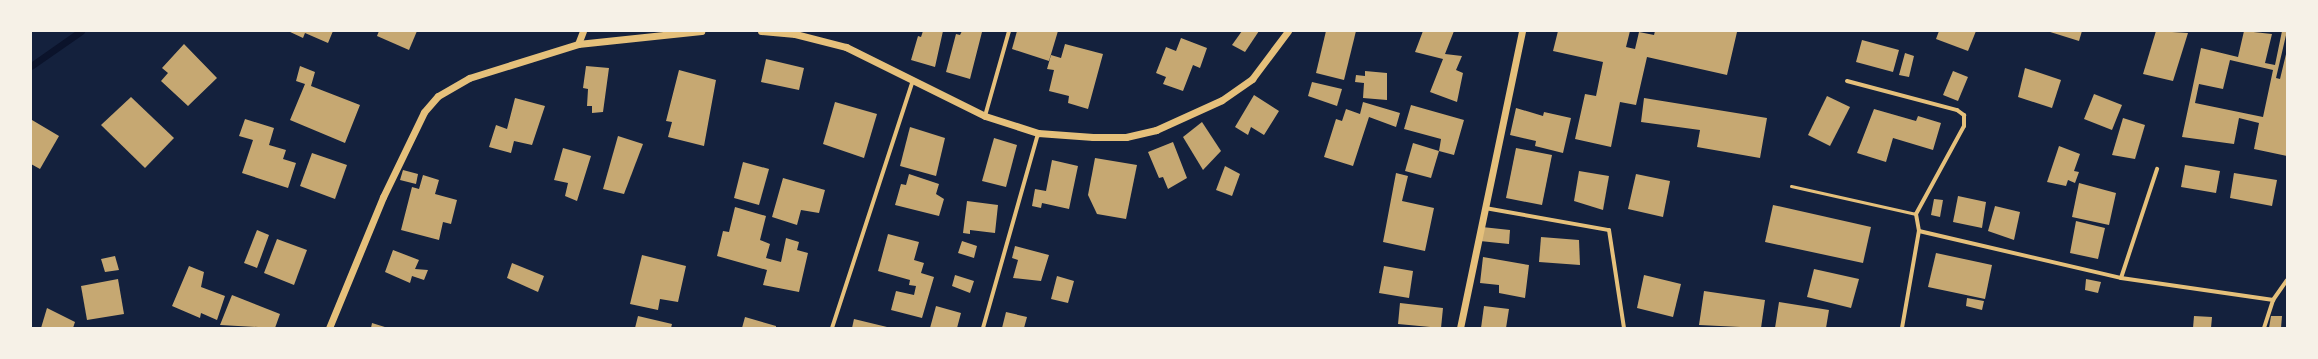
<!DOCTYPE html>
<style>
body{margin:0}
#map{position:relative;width:2318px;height:359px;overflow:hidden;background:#14213d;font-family:"Nunito Sans",sans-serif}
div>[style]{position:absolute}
.stream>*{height:7px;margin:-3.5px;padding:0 3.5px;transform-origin:3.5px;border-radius:3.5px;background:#0b132b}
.building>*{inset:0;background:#c6a872}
.service>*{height:3px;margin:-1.5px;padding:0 1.5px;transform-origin:1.5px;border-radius:1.5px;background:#e5c07b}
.minor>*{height:4px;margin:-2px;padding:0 2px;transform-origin:2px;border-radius:2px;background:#e5c07b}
.tertiary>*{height:7px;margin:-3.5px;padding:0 3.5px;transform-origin:3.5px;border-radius:3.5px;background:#e5c07b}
span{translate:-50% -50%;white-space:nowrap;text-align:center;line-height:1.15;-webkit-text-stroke:4px #f6f1e7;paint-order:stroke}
.frame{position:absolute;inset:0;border:32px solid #f6f1e7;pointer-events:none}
</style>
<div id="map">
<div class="stream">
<i style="left:31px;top:66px;width:61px;rotate:-35deg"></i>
</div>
<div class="building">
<i style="clip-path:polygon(288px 31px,333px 31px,328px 43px,305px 33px,303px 38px)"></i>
<i style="clip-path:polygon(379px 31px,417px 31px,409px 50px,377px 36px)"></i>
<i style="clip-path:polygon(923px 31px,943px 31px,935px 67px,911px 60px,918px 36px,921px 37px)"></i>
<i style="clip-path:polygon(962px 31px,982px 32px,970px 79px,946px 72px,956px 34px,960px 35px)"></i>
<i style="clip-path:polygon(1017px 31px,1058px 31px,1049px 61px,1012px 49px)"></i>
<i style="clip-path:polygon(1242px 31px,1259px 31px,1245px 52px,1232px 45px)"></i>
<i style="clip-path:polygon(1326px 31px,1356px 31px,1344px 80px,1316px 73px)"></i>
<i style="clip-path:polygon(1423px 31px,1454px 31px,1445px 54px,1462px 56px,1456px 70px,1463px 73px,1457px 102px,1430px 92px,1443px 59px,1415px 52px)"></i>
<i style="clip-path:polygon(1558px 31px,1630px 31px,1626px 47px,1635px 49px,1639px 32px,1654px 35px,1655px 31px,1737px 32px,1727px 75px,1647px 57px,1636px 105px,1620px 102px,1611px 147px,1575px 139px,1585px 94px,1596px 96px,1603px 62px,1553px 51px)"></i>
<i style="clip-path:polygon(1939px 31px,1976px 31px,1968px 51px,1936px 39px)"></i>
<i style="clip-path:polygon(2047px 31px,2082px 31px,2079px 41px)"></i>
<i style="clip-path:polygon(2156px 31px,2188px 33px,2173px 81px,2143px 74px)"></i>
<i style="clip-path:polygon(evenodd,2244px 31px,2272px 34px,2265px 63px,2275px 65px,2282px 31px,2287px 31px,2276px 78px,2280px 79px,2287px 50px,2287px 156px,2254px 149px,2259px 123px,2239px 118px,2234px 144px,2182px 137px,2201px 48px,2238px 57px,2244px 31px,2230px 60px,2273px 70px,2263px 117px,2195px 103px,2199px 84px,2223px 89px,2230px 60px)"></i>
<i style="clip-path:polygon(1181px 38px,1207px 48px,1200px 68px,1193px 65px,1183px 91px,1163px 84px,1166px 77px,1156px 73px,1166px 47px,1176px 51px)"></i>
<i style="clip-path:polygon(1862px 40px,1899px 50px,1893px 72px,1856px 62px)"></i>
<i style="clip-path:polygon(184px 44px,217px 78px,188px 106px,161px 81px,168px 73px,162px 68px)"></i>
<i style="clip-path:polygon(1065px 44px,1103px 54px,1088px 109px,1068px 103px,1069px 96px,1049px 91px,1054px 70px,1047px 69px,1051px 55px,1061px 58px)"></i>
<i style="clip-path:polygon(1905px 53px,1914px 56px,1909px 77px,1899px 75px)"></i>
<i style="clip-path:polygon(766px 59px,804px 68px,799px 90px,761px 82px)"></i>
<i style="clip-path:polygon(300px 66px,315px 72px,311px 86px,360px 105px,345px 143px,290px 120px,305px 84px,296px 81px)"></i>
<i style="clip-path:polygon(586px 66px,609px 68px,603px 112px,592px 113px,592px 106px,587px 106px,588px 89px,583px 88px)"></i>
<i style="clip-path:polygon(2025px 68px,2061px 80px,2052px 108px,2018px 97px)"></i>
<i style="clip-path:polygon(679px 70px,716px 80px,704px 146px,668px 137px,672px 122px,666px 121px)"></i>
<i style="clip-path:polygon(1365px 71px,1387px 73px,1387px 100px,1363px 98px,1364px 83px,1355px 82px,1356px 75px,1365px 76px)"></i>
<i style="clip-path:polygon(1953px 71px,1968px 77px,1958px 101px,1943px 95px)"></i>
<i style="clip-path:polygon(1312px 82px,1342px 89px,1337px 106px,1308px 96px)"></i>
<i style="clip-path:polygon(2094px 94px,2122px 105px,2112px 130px,2084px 119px)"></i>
<i style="clip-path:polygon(1254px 95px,1279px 111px,1264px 135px,1251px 127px,1248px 135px,1235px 127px)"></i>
<i style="clip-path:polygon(1827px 96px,1850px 107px,1830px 146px,1808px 135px)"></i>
<i style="clip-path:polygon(131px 97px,174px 138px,145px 168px,101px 125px)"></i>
<i style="clip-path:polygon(515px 98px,545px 106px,532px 145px,514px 141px,511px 153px,489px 147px,496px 125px,507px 129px)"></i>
<i style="clip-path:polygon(1644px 98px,1767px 118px,1760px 158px,1697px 147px,1700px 130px,1641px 122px)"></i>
<i style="clip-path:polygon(835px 102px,877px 114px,864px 158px,823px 144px)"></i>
<i style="clip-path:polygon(1363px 102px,1400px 113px,1396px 127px,1369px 117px,1353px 166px,1324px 157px,1336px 119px,1342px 121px,1346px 109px,1360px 114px)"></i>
<i style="clip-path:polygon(1411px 105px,1464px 120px,1454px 155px,1439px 151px,1441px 139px,1404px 129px)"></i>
<i style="clip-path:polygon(1516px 108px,1543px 116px,1544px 112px,1571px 118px,1563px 153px,1535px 146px,1536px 141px,1510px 135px)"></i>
<i style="clip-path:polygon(1874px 109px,1916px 121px,1918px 116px,1941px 123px,1933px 150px,1893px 138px,1886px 162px,1857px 153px)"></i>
<i style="clip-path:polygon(2123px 118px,2145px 125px,2135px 159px,2112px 155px)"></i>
<i style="clip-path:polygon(245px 119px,274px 128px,269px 145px,286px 150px,283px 159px,296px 163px,288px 188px,242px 173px,253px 140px,239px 136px)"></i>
<i style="clip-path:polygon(32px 120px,59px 136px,40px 169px,31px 164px)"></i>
<i style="clip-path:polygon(1202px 122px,1221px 151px,1203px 170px,1183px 137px)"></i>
<i style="clip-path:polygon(910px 127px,945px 138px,936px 176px,900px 166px)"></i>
<i style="clip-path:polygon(618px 136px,643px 144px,624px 194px,603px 189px)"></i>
<i style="clip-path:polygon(994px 138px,1017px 145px,1006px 187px,982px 181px)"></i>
<i style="clip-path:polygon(1173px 142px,1187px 178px,1168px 189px,1163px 177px,1159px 178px,1148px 152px)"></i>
<i style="clip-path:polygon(1413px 143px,1439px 151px,1431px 178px,1405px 171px)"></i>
<i style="clip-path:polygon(2059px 146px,2080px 154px,2074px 171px,2079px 172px,2075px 183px,2068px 180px,2066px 186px,2047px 182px)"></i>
<i style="clip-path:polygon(563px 148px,591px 156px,577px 201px,565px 196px,568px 183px,554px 180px)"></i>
<i style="clip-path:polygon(1516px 148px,1552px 155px,1542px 205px,1506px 198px)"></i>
<i style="clip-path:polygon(312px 153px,347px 165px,335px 199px,300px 186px)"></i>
<i style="clip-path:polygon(1095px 158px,1137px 165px,1126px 219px,1097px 214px,1088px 195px)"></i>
<i style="clip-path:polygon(1052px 160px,1078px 166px,1069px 209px,1042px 203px,1041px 208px,1032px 206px,1035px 189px,1046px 191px)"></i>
<i style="clip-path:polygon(743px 162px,769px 169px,759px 205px,734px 198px)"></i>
<i style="clip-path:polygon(2185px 165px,2220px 171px,2216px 193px,2181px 187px)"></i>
<i style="clip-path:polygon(1225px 166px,1240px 174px,1232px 196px,1216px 190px)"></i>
<i style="clip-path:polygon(403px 170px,418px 174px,416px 184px,400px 180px)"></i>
<i style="clip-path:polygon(1579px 171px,1609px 176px,1603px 210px,1574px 201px)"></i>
<i style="clip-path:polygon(1396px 173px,1408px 176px,1402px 201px,1434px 208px,1425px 251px,1383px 242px)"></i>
<i style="clip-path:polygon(2234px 173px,2277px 180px,2272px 206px,2230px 198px)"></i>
<i style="clip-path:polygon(909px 174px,939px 184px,936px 194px,944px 199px,939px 216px,895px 205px,901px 184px,906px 185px)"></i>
<i style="clip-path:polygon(1636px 174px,1670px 181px,1663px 217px,1628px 209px)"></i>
<i style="clip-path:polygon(423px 175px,439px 180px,435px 194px,457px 200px,451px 224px,443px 222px,439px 240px,401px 230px,412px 187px,419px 189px)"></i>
<i style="clip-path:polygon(783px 178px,825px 190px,819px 213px,801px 210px,797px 225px,772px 217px)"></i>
<i style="clip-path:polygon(2079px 183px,2116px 193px,2109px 225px,2072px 217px)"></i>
<i style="clip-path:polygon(1958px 196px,1986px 202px,1982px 228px,1953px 222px)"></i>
<i style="clip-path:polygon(1934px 199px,1943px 200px,1940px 217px,1931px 215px)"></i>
<i style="clip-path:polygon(967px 201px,998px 205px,995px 233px,970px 230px,970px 234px,963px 233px)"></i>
<i style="clip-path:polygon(1773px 205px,1871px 227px,1863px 263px,1765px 242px)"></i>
<i style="clip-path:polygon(1995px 206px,2020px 212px,2014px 240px,1988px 231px)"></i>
<i style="clip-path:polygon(735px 207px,766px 216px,760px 240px,770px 244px,766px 258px,781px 262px,786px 238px,799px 242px,797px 250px,808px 253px,799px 292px,763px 285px,767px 270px,717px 256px,723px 231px,729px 232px)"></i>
<i style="clip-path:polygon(2076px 221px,2105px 228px,2098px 259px,2070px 253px)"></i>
<i style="clip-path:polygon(1482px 227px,1510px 230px,1509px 244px,1480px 241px)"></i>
<i style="clip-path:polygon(257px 230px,269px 235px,257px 268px,244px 263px)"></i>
<i style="clip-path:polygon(888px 234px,919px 242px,914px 260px,924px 263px,921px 273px,934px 277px,922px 318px,891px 310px,896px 291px,914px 295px,916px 286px,909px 285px,910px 280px,878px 271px)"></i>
<i style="clip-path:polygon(1541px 237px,1579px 240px,1580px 265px,1539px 262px)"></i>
<i style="clip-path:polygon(277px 239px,307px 250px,294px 285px,264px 273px)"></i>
<i style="clip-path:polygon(962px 241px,977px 246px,974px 258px,958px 253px)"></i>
<i style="clip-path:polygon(1015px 246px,1049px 255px,1041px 281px,1013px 278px,1018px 260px,1012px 258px)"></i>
<i style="clip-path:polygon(393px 250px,419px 260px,415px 269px,428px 270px,424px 280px,412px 276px,410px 283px,385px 272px)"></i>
<i style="clip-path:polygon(1936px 253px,1992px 265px,1985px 299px,1928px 287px)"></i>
<i style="clip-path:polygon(642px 255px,686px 266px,678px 302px,660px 299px,658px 310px,630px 304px)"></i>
<i style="clip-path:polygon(115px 256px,119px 270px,105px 272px,101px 259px)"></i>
<i style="clip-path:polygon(1483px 257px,1529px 265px,1525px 298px,1499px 293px,1499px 285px,1480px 283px)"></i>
<i style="clip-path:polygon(512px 263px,544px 276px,538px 292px,507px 278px)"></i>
<i style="clip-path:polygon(189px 266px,204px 272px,201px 287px,225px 296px,217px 320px,201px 313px,200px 318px,172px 306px)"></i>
<i style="clip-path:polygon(1384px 266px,1413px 271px,1409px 298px,1379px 293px)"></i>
<i style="clip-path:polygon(1814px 269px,1859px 279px,1851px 308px,1807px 297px)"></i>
<i style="clip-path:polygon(955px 275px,974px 281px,970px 293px,952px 286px)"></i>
<i style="clip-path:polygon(1644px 275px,1681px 284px,1673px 317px,1637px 308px)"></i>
<i style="clip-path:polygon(1057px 276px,1074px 281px,1068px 303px,1051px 299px)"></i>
<i style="clip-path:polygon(118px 279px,124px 314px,87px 320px,81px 286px)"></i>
<i style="clip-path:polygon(2086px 279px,2101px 282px,2098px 293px,2085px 290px)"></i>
<i style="clip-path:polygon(1704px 291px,1765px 300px,1761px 328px,1699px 325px)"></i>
<i style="clip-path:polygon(232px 295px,280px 314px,275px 328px,220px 325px)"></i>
<i style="clip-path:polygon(1967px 298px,1984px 301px,1982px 310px,1966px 306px)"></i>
<i style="clip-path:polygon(1779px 302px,1829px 310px,1826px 328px,1775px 328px)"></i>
<i style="clip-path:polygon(1400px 303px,1443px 308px,1441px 328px,1398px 324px)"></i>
<i style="clip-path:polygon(936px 306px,961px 313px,957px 328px,930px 328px)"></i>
<i style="clip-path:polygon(1484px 306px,1509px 309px,1506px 328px,1481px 328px)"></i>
<i style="clip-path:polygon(47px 308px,75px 322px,73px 328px,41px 328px)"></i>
<i style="clip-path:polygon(1006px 312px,1027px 317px,1024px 328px,1002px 328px)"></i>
<i style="clip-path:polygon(638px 316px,672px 324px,671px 328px,635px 328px)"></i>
<i style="clip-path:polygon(2194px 316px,2212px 317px,2211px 328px,2193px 328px)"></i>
<i style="clip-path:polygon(2271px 316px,2282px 316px,2281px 328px,2269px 328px)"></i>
<i style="clip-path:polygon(745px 317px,776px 326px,776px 328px,742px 328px)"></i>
<i style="clip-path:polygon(854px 319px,887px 327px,887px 328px,852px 328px)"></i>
<i style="clip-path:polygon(372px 323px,388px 328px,371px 328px)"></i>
</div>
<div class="service">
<i style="left:1791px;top:186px;width:128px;rotate:12.6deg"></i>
</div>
<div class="minor">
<i style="left:1847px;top:81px;width:114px;rotate:14.8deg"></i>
<i style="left:1957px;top:110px;width:9px;rotate:36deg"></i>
<i style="left:1964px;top:115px;width:11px;rotate:90deg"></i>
<i style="left:1964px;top:126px;width:100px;rotate:118.6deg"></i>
<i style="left:1916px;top:214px;width:17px;rotate:80deg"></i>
<i style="left:1919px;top:231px;width:207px;rotate:13.1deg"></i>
<i style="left:2121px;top:278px;width:154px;rotate:8.2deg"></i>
<i style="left:985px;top:116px;width:88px;rotate:-74.2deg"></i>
<i style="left:1485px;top:208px;width:126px;rotate:10.1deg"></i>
<i style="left:1609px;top:230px;width:99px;rotate:81.3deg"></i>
<i style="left:2121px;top:278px;width:115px;rotate:-71.7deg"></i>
<i style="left:832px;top:328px;width:261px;rotate:-71.9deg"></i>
<i style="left:983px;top:328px;width:203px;rotate:-74.2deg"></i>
<i style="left:1902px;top:328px;width:98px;rotate:-80.1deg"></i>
<i style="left:2264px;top:328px;width:29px;rotate:-72deg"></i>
<i style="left:2273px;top:300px;width:24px;rotate:-55deg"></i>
</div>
<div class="tertiary">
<i style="left:761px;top:31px;width:34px;rotate:5deg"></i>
<i style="left:795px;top:34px;width:53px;rotate:14.3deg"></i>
<i style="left:846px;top:47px;width:155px;rotate:26.4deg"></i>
<i style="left:985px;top:116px;width:56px;rotate:17.8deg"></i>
<i style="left:1038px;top:133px;width:55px;rotate:4.2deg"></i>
<i style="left:1093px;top:137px;width:33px"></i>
<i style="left:1126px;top:137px;width:31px;rotate:-13deg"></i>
<i style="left:1156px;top:130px;width:72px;rotate:-24.4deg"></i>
<i style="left:1222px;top:100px;width:37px;rotate:-35deg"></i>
<i style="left:1252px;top:79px;width:60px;rotate:-53.1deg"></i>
<i style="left:578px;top:44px;width:14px;rotate:-69deg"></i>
<i style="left:329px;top:328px;width:142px;rotate:-67.6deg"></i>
<i style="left:383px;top:197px;width:94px;rotate:-64.2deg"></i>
<i style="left:424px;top:112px;width:21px;rotate:-49deg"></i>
<i style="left:438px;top:96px;width:36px;rotate:-30deg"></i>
<i style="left:469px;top:78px;width:114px;rotate:-17.3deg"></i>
<i style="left:578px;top:44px;width:124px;rotate:-6deg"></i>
<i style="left:1460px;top:328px;width:303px;rotate:-78.2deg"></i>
</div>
<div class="frame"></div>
</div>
